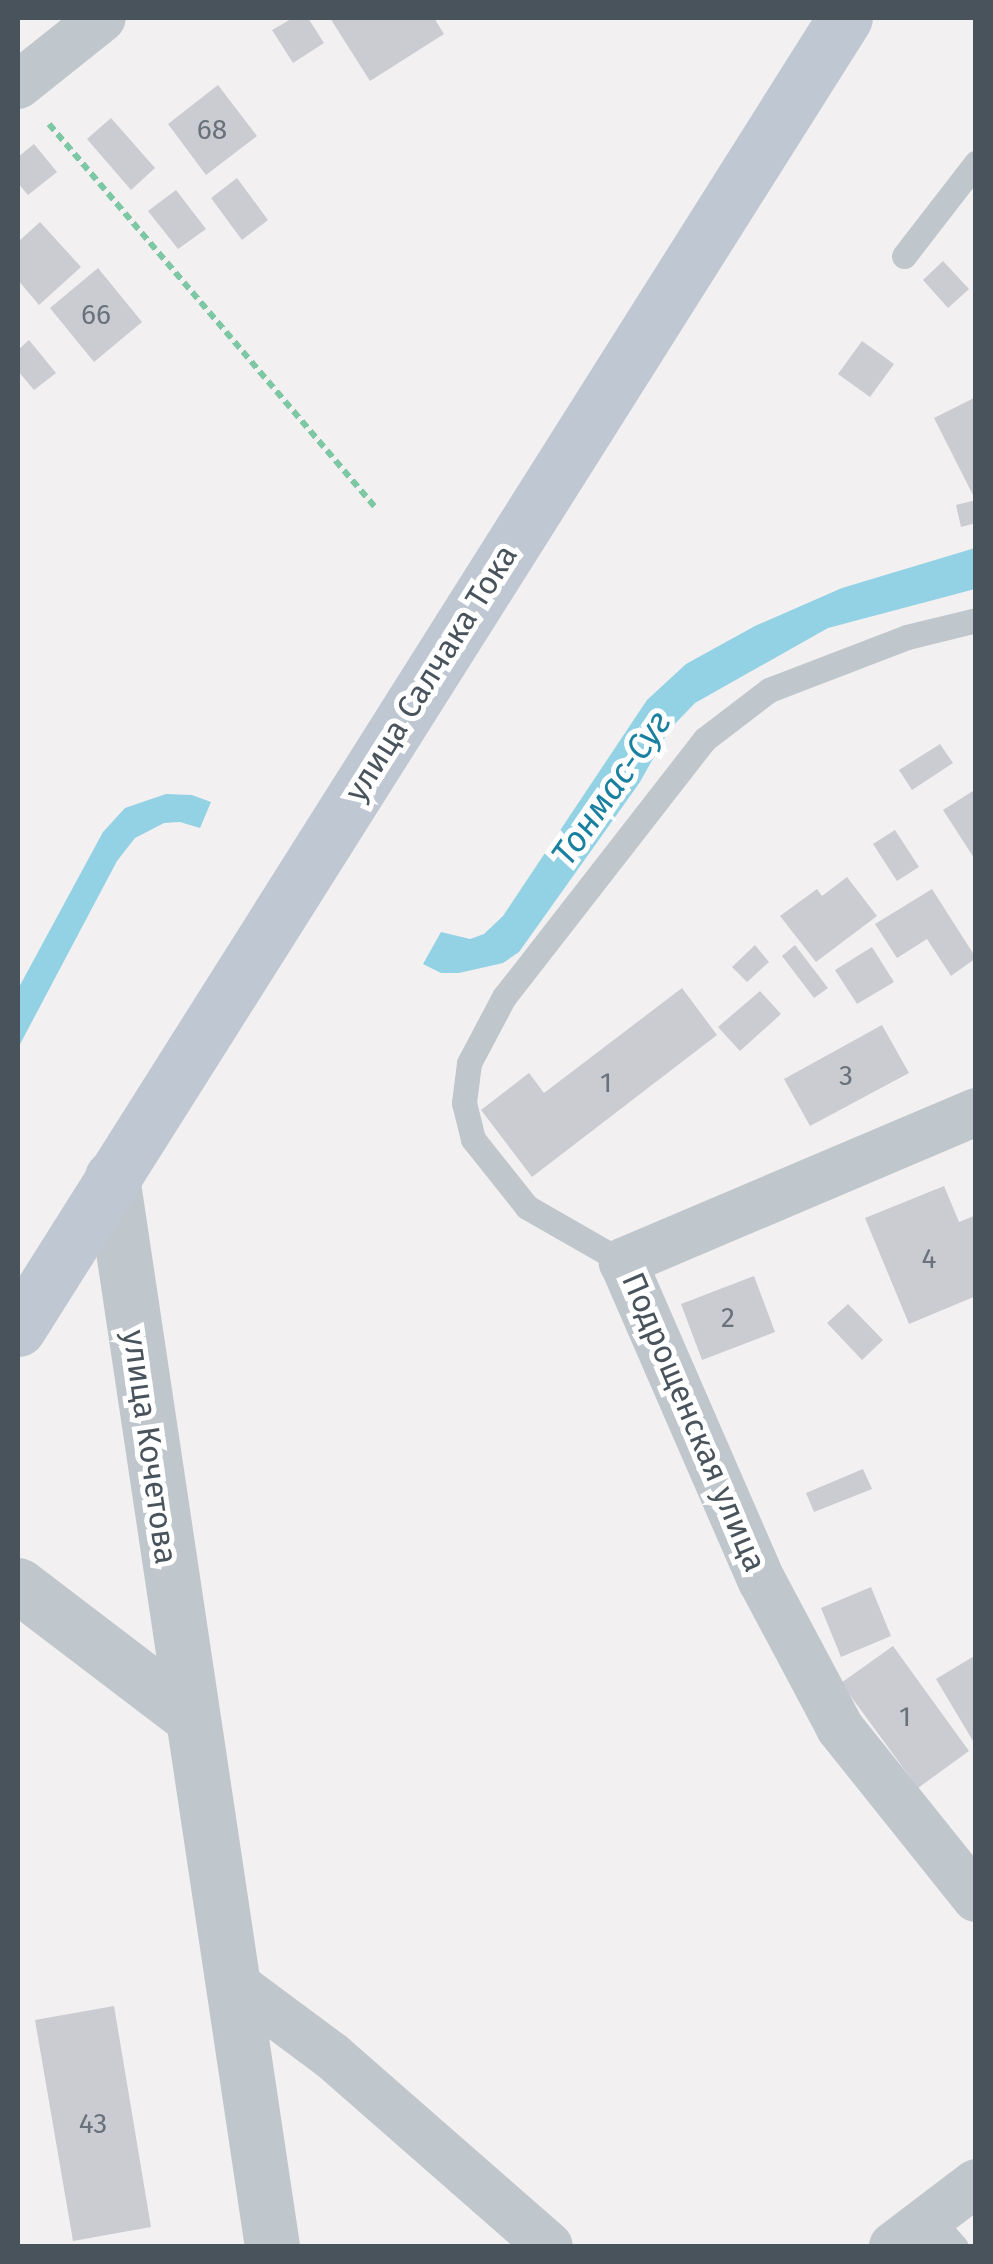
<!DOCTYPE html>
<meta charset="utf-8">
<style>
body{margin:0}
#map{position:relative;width:993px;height:2264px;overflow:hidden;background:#f2f0f0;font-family:"Fira Sans",sans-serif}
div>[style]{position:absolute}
.water>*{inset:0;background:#93d2e5}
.building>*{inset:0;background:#caccd2}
.path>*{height:6px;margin-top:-3px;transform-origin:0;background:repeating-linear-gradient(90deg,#7dc7a4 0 8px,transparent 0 13px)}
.service>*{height:25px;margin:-12.5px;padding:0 12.5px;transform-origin:12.5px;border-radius:12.5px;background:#bfc7cd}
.minor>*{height:48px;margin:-24px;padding:0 24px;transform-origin:24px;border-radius:24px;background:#bfc7cd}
.tertiary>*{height:55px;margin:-27.5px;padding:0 27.5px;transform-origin:27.5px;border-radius:27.5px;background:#bfc7cd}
.secondary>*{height:55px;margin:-27.5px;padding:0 27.5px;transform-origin:27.5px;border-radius:27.5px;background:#bfc8d2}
span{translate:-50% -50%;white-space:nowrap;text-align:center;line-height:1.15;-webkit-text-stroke:10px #fff;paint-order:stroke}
.number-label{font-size:28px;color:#69717a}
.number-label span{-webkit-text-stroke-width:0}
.street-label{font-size:32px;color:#49535c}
.water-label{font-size:35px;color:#19809f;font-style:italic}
.frame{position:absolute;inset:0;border:20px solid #49535c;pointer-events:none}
</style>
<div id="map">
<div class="water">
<i style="clip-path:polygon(975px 548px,975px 589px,828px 628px,695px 703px,669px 730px,640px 782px,519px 952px,503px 963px,459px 973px,441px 973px,423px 964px,441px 932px,470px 939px,484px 934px,503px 916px,647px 700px,686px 664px,755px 626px,842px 588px)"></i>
<i style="clip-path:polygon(166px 794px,192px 795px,211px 802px,200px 828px,180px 822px,164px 823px,135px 838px,117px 861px,18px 1048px,18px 989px,103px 832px,125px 808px)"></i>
</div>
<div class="building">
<i style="clip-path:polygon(293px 18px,308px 18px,324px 43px,293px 63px,272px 30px)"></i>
<i style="clip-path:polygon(330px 18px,434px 18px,444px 34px,370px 81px)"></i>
<i style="clip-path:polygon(218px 85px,257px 136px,206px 175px,168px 124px)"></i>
<i style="clip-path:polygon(111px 118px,155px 168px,131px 190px,87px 139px)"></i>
<i style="clip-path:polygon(34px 144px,57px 172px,28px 195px,18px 183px,18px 157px)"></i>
<i style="clip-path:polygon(237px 178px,268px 220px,242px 240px,211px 198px)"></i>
<i style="clip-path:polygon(176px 190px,206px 229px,178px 249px,148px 211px)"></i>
<i style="clip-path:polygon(40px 222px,81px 267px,39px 305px,18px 280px,18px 242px)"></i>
<i style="clip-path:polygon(943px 261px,969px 289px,948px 308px,923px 280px)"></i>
<i style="clip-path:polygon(98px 268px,142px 322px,94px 362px,50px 308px)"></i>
<i style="clip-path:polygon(29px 340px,56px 373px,34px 390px,18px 371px,18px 350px)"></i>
<i style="clip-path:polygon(862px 341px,894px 364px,870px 397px,838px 374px)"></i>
<i style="clip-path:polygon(976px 397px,976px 494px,973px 495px,934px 418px)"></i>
<i style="clip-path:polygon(976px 500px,976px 523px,961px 527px,956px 505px)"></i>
<i style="clip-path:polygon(940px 744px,953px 763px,912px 790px,899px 770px)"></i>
<i style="clip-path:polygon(976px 789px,976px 861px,943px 810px)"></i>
<i style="clip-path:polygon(895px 830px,919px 867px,897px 881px,873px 844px)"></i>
<i style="clip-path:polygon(847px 877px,877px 916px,816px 962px,780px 916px,817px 889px,822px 896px)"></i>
<i style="clip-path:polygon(932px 889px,976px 958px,951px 976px,927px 939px,897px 958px,875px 924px)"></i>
<i style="clip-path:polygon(755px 945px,769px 962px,747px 982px,732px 967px)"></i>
<i style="clip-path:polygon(795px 945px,828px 988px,814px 998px,782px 956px)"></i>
<i style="clip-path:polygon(872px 947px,894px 982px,857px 1004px,835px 970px)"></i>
<i style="clip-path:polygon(682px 988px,717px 1035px,532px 1177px,481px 1110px,529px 1073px,544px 1093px)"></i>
<i style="clip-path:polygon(760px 991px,781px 1014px,740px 1051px,718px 1027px)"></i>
<i style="clip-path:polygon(882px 1025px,909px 1073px,810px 1126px,784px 1079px)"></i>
<i style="clip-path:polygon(944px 1186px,959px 1222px,976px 1215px,976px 1296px,909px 1324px,865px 1218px)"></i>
<i style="clip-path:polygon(754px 1276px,775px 1332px,702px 1360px,681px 1304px)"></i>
<i style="clip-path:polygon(848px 1304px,883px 1340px,862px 1360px,827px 1323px)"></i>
<i style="clip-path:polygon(863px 1469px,872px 1489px,814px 1512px,806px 1493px)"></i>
<i style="clip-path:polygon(871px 1587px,891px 1636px,841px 1657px,821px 1608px)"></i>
<i style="clip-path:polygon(893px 1646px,969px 1751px,918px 1788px,841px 1683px)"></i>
<i style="clip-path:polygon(976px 1655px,976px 1746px,936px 1679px)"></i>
<i style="clip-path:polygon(114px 2006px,151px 2227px,73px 2241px,35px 2020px)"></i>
</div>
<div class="path">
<i style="left:49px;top:124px;width:503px;rotate:49.6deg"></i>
</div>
<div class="service">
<i style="left:904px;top:256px;width:118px;rotate:-52.3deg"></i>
<i style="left:623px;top:1262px;width:111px;rotate:-150.2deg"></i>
<i style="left:527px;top:1207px;width:87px;rotate:-128.5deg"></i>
<i style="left:473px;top:1139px;width:37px;rotate:-104deg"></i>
<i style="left:464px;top:1103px;width:40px;rotate:-82.9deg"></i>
<i style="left:469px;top:1063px;width:75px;rotate:-62.1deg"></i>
<i style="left:504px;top:997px;width:327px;rotate:-52.1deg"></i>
<i style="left:705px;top:739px;width:81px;rotate:-37.4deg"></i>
<i style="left:769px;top:690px;width:148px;rotate:-21deg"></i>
<i style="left:907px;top:637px;width:71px;rotate:-13.8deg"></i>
<i style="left:930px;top:2218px;width:38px;rotate:48deg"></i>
</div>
<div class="minor">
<i style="left:18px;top:85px;width:107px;rotate:-38.6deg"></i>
<i style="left:976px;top:1112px;width:384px;rotate:157deg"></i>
<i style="left:623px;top:1262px;width:348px;rotate:66.5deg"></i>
<i style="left:762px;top:1581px;width:166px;rotate:62deg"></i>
<i style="left:840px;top:1728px;width:218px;rotate:51.3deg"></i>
<i style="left:231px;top:1981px;width:126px;rotate:36.6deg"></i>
<i style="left:332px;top:2056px;width:288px;rotate:41.2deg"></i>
<i style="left:893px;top:2246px;width:104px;rotate:-37.2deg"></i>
</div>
<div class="tertiary">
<i style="left:112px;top:1177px;width:1081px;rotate:81.49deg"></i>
<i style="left:18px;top:1585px;width:218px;rotate:37.3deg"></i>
</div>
<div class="secondary">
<i style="left:18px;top:1329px;width:1550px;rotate:-57.76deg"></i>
</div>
<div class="number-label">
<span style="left:212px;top:130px">68</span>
<span style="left:96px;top:315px">66</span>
<span style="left:846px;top:1076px">3</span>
<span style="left:606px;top:1083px">1</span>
<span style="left:929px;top:1259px">4</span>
<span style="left:728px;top:1318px">2</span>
<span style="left:905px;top:1717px">1</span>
<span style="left:93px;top:2124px">43</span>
</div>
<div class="street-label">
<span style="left:431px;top:673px;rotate:-58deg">улица Салчака Тока</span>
<span style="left:694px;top:1422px;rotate:67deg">Подрощенская улица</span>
<span style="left:150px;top:1447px;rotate:82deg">улица Кочетова</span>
</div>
<div class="water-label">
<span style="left:611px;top:788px;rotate:-55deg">Тонмас-Суг</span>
</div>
<div class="frame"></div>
</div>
